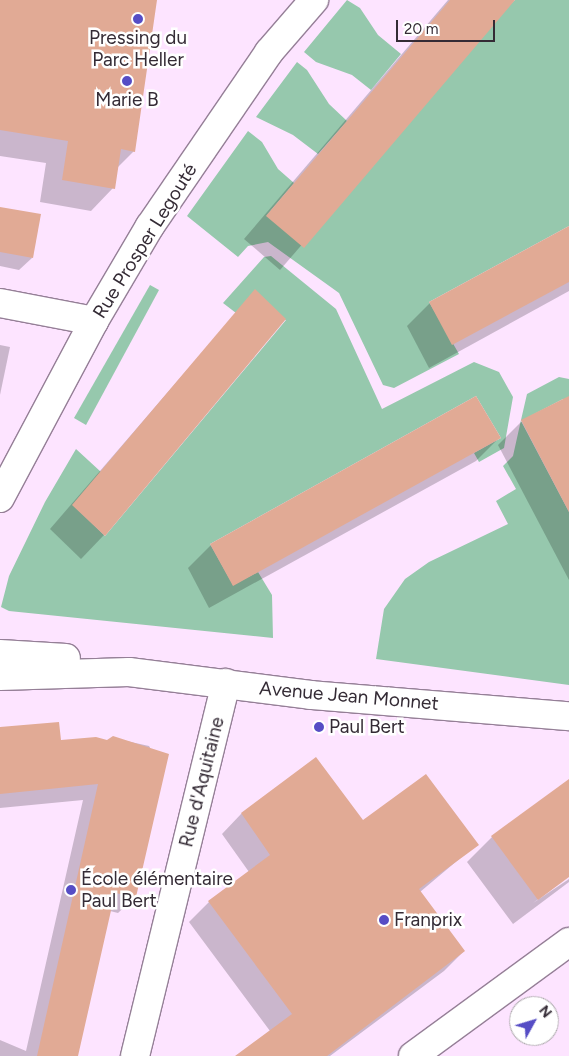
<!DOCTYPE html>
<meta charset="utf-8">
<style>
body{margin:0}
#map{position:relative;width:569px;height:1056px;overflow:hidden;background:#fde4ff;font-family:Figtree,sans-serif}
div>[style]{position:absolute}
.green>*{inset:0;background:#96c8ad}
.shadow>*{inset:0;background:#0003}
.building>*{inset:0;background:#e1aa95}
.roads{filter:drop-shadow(1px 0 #957f97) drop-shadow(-1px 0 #957f97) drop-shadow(0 1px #957f97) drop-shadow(0 -1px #957f97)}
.street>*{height:28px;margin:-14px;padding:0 14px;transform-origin:14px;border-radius:14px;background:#fff}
.secondary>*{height:28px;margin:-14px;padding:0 14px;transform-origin:14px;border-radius:14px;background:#fff}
.dots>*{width:14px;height:14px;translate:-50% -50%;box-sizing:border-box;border:2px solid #fff;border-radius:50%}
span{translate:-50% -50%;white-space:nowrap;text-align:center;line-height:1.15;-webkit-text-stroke:5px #fff;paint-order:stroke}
.poi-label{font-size:19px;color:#342b35}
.left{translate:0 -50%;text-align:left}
.street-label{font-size:19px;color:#342b35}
.north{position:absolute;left:509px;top:996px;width:50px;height:50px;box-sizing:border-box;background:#fff;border:1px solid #aeaaae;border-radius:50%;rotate:51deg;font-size:14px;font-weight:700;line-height:20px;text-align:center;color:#342b35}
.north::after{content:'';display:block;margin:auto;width:18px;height:22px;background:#564dc5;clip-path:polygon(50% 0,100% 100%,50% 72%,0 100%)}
.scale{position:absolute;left:396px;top:20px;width:99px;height:22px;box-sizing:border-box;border:2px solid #342b35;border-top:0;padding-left:6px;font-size:15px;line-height:18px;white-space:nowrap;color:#342b35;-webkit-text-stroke:4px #fff;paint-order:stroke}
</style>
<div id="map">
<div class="green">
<i style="clip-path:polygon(347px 0,360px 8px,378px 35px,401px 54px,371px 90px,352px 75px,316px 62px,304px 52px)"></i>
<i style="clip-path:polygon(515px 0,569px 0,569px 226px,429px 302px,459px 354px,394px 388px,383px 385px,339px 293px,268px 242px,248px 246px,238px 257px,187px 216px,248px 131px,262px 142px,278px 169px,294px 183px,266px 216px)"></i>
<i style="clip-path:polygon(297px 62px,307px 70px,329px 104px,347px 121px,318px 154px,293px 135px,256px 117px)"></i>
<i style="clip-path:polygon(271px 256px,336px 309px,382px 409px,474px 362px,499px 372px,513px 397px,504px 448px,479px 462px,474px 453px,501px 438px,476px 396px,210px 544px,233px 585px,258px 572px,272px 595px,273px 638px,9px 611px,1px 607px,9px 576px,45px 502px,76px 449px,101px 472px,73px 505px,105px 536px,286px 320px,236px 313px,223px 303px,264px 257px)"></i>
<i style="clip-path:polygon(150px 285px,159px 290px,86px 425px,74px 418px)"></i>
<i style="clip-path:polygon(559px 377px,569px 379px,569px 410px,563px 399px,521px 421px,569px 512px,569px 685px,376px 659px,384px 609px,405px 579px,429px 562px,508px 524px,496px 501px,516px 489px,503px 466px,513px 456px,521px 420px,527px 394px)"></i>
</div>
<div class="shadow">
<i style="clip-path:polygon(0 0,156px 0,134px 151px,117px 168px,113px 188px,91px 211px,40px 202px,46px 163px,0 156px)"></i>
<i style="clip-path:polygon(448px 0,513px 0,280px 270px,244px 239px)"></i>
<i style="clip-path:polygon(0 209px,32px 258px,19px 270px,0 266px)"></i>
<i style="clip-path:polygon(569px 228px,569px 291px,429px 368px,407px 326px,430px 303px)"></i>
<i style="clip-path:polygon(255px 291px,284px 319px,104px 535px,81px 559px,50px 529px)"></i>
<i style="clip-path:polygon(0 345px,10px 347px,0 395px)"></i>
<i style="clip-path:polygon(563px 400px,569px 412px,569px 580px,498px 445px,522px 421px)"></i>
<i style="clip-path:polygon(499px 438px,476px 461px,209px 608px,188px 568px,211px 545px)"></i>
<i style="clip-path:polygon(0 729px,60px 741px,107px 741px,113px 738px,149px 746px,152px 751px,168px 755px,135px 897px,118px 913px,110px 911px,77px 1056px,0 1056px,0 1040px,26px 1051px,83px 800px,0 808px)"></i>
<i style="clip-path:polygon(316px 759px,362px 822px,477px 844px,420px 892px,464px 951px,444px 971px,330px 1056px,237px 1056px,270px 1031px,189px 922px,209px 902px,249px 872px,222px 834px,241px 814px)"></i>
<i style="clip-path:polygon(566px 782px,569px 786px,569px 876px,533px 903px,569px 879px,569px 882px,513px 924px,467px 862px,492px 837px)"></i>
</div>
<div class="building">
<i style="clip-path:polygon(0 0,157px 0,135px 152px,121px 149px,115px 189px,62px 180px,68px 141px,0 130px)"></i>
<i style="clip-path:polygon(450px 0,515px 0,304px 248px,266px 216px)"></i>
<i style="clip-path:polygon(0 207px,41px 214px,33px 258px,0 252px)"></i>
<i style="clip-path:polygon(569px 226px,569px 282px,452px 345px,429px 302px)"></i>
<i style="clip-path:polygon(255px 289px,286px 319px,105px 536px,72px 505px)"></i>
<i style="clip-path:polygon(476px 396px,501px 438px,233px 586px,210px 544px)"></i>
<i style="clip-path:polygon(569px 396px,569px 512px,521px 420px)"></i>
<i style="clip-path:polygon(59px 722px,61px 740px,96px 737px,107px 740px,113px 736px,169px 754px,136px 897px,115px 893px,78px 1056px,37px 1056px,98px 784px,0 794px,0 727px)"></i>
<i style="clip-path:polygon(316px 757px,363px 820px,426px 774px,479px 845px,419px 889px,465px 951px,327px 1056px,235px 1056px,292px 1014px,208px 901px,270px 855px,241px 813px)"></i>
<i style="clip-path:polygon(569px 779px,569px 877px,538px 900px,491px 836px)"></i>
</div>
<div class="roads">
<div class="street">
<i style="left:0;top:303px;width:96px;rotate:10.8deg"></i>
<i style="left:0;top:498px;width:200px;rotate:-62deg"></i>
<i style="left:94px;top:321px;width:110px;rotate:-59.5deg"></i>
<i style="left:150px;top:226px;width:211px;rotate:-55.6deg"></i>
<i style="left:269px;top:52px;width:69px;rotate:-49.1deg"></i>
<i style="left:135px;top:1056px;width:384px;rotate:-76.3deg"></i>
<i style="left:413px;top:1056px;width:193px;rotate:-36.2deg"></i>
</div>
<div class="secondary">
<i style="left:0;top:654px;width:66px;rotate:3.5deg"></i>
<i style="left:0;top:676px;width:129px;rotate:-1.8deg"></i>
<i style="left:129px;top:672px;width:183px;rotate:7.2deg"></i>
<i style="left:311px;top:695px;width:259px;rotate:4.7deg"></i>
</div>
</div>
<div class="dots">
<i style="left:138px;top:19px;background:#564dc5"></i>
<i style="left:127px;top:81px;background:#564dc5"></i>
<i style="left:319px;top:727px;background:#564dc5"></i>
<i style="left:71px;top:890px;background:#564dc5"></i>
<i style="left:384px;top:920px;background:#564dc5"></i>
</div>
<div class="poi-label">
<span style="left:138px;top:49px">Pressing du<br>Parc Heller</span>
<span style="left:127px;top:100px">Marie B</span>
<span class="left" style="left:329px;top:727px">Paul Bert</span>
<span class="left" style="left:81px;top:890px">École élémentaire<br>Paul Bert</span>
<span class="left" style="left:394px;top:920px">Franprix</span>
</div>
<div class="street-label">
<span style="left:145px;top:241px;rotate:-58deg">Rue Prosper Legouté</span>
<span style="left:349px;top:696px;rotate:5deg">Avenue Jean Monnet</span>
<span style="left:202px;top:782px;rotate:-76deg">Rue d'Aquitaine</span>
</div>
<div class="north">N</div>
<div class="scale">20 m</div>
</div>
